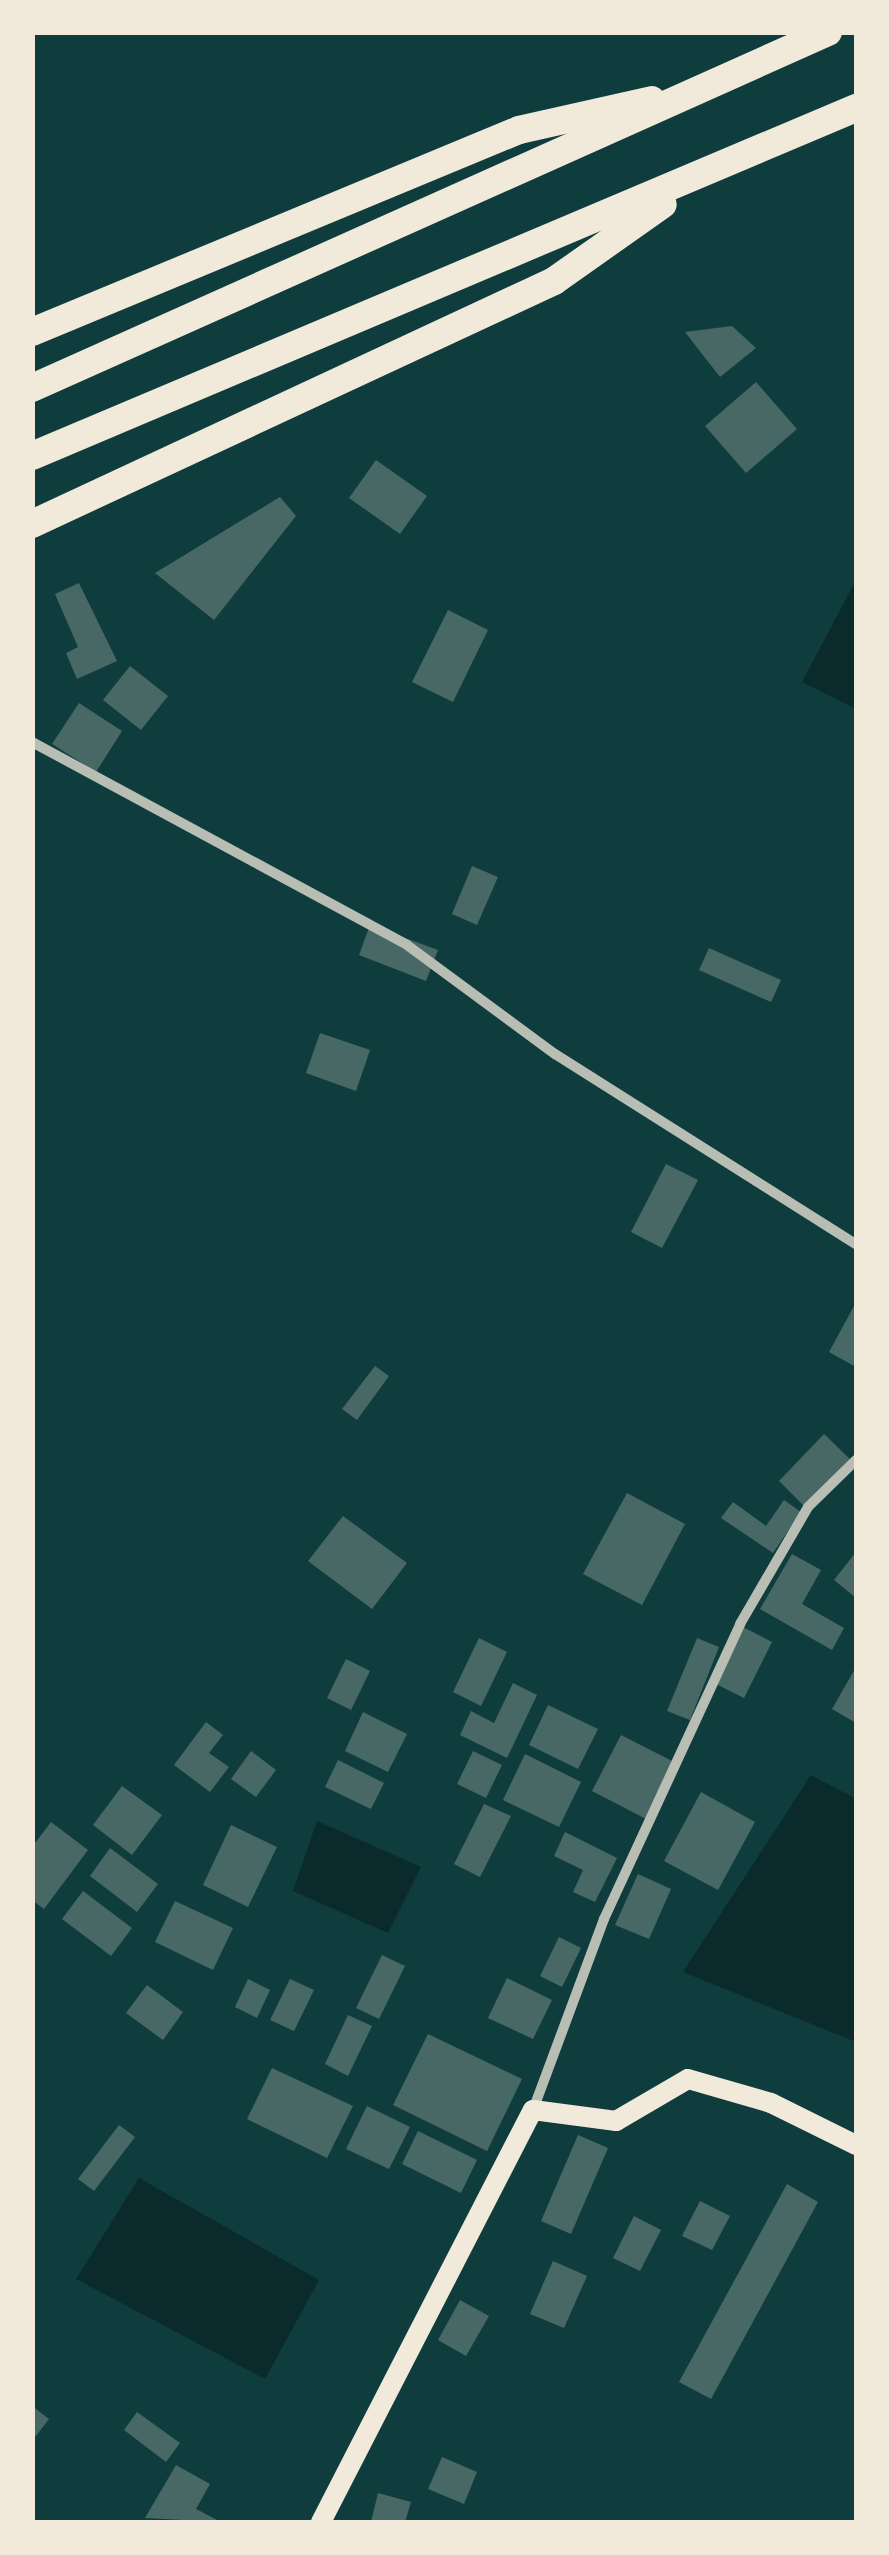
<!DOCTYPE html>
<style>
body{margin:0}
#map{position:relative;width:889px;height:2555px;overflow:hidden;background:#0f3d3e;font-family:"Alegreya Sans",sans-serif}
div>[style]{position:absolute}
.water>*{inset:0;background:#0a2a2b}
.building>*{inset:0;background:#486865}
.minor>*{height:10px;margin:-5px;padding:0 5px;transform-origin:5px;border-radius:5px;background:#b8beb3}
.secondary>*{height:20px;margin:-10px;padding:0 10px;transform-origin:10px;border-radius:10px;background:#f1e9da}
.trunk>*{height:28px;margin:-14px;padding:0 14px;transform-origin:14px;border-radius:14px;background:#f1e9da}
span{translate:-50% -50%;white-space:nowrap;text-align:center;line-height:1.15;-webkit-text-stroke:8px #f1e9da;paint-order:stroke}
.frame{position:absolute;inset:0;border:35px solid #f1e9da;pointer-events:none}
</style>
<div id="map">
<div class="water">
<i style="clip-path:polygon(856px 580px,856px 709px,802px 682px)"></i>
<i style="clip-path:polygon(811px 1775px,856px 1799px,856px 2042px,683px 1972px)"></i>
<i style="clip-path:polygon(317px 1821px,421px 1867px,388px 1933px,293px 1891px)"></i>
<i style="clip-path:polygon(139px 2178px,319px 2280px,265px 2379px,76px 2279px)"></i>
</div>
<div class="building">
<i style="clip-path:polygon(732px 326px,756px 348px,720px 377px,685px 332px)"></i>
<i style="clip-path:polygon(756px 382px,797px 429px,746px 473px,705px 426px)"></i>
<i style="clip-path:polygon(376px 460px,427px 496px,400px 534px,349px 498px)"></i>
<i style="clip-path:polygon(280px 497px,296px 516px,214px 620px,155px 573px)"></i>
<i style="clip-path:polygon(79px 583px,117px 661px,77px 679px,66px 653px,78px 647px,55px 594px)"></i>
<i style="clip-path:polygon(448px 610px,488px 630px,453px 702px,412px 682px)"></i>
<i style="clip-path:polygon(130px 666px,168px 696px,141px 730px,103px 700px)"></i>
<i style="clip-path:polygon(79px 703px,122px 731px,96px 772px,52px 744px)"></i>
<i style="clip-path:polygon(472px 866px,498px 877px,477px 925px,452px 914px)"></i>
<i style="clip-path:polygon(370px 925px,438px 950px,426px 981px,359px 955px)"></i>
<i style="clip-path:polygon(709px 948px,781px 980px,771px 1002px,699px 970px)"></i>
<i style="clip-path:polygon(320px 1033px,370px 1050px,356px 1091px,306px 1073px)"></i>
<i style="clip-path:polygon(666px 1164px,698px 1180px,662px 1248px,631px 1232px)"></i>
<i style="clip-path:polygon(854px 1306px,856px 1307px,856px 1367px,829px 1352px)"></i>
<i style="clip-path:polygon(375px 1366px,389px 1376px,357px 1420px,342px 1409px)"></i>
<i style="clip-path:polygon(824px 1434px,850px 1459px,805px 1507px,779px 1481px)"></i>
<i style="clip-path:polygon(627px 1493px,685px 1524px,642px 1605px,583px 1574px)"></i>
<i style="clip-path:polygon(784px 1500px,801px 1512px,773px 1553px,721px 1518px,733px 1502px,766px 1526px)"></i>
<i style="clip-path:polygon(343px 1516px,407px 1563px,372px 1609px,308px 1561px)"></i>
<i style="clip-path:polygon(856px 1552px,856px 1598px,834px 1580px)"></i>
<i style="clip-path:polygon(792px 1554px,821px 1570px,802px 1604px,844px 1628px,832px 1650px,760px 1609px)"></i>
<i style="clip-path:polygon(741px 1626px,772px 1642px,744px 1698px,712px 1682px)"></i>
<i style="clip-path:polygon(479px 1638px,507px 1652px,481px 1706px,453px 1692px)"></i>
<i style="clip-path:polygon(697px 1638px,719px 1647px,690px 1720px,667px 1711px)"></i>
<i style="clip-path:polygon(346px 1659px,370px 1671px,351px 1710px,327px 1698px)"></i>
<i style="clip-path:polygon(856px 1667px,856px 1723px,832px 1709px)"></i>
<i style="clip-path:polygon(513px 1683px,537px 1695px,507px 1758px,460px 1735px,471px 1711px,494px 1723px)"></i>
<i style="clip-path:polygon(548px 1705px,598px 1729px,578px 1769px,529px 1745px)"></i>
<i style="clip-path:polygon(363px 1712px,407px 1734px,388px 1772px,345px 1751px)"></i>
<i style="clip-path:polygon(206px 1722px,223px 1735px,209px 1753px,229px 1767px,210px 1792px,174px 1765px)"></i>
<i style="clip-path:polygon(621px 1735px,676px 1763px,648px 1820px,592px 1791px)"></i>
<i style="clip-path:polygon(251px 1751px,276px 1770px,256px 1797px,231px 1779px)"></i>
<i style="clip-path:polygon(473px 1751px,502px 1765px,486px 1798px,457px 1784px)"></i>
<i style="clip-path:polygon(525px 1754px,581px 1782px,559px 1827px,503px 1800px)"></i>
<i style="clip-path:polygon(338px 1760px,384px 1783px,371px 1809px,325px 1787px)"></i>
<i style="clip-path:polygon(122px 1786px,162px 1815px,132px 1855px,93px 1825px)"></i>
<i style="clip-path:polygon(701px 1792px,755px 1822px,718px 1890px,664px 1861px)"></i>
<i style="clip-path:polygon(484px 1804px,511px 1816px,480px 1877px,454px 1864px)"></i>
<i style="clip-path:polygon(51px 1822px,88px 1850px,44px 1909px,32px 1900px,32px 1847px)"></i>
<i style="clip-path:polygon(231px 1825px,277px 1847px,248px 1907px,203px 1885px)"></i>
<i style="clip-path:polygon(565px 1832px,617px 1858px,595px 1902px,573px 1892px,583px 1870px,554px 1856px)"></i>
<i style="clip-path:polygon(110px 1848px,158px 1884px,137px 1912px,90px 1876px)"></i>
<i style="clip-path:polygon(638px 1874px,671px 1889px,649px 1939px,615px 1925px)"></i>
<i style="clip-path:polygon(83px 1891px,132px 1928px,111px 1956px,62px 1919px)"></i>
<i style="clip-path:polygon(175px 1901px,233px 1928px,213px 1970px,155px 1942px)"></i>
<i style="clip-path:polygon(559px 1937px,581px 1948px,562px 1987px,540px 1976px)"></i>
<i style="clip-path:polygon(382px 1955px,405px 1966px,379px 2019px,356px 2008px)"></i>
<i style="clip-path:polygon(507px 1978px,552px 2000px,533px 2039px,488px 2018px)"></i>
<i style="clip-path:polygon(248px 1979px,270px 1990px,257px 2018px,235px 2007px)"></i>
<i style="clip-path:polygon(290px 1979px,314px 1990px,294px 2031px,270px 2020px)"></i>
<i style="clip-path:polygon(147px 1985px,183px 2012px,163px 2040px,126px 2013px)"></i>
<i style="clip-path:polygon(348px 2015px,372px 2026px,348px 2076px,325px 2064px)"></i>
<i style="clip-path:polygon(428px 2034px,522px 2079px,487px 2151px,393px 2105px)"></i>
<i style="clip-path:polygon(272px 2068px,353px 2106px,327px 2158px,247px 2119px)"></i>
<i style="clip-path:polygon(367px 2106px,410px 2127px,389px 2169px,346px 2149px)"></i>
<i style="clip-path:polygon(119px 2125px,135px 2137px,94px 2191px,78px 2179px)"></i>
<i style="clip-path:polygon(418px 2131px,477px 2160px,461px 2193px,402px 2164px)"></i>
<i style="clip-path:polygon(578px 2135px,608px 2148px,571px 2234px,541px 2221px)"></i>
<i style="clip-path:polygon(787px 2184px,818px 2202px,711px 2399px,679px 2382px)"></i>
<i style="clip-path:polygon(700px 2201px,730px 2216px,712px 2250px,682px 2236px)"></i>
<i style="clip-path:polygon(634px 2216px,661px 2230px,640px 2271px,613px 2258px)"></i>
<i style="clip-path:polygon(553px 2261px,587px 2276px,564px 2328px,530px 2314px)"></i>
<i style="clip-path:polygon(460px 2300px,489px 2316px,466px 2356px,438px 2340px)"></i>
<i style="clip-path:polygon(32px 2406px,49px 2419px,32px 2441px)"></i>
<i style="clip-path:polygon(137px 2412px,180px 2443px,166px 2462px,124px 2430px)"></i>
<i style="clip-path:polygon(442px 2457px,477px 2472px,464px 2504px,428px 2489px)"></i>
<i style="clip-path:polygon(176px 2465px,210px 2484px,196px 2509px,221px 2522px,145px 2518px)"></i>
<i style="clip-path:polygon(378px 2493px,411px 2502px,405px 2522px,371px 2522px)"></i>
</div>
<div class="minor">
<i style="left:32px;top:742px;width:426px;rotate:28.4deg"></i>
<i style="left:407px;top:945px;width:184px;rotate:36.4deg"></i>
<i style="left:555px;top:1054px;width:356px;rotate:32.3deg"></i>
<i style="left:533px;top:2110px;width:204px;rotate:-69.6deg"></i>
<i style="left:604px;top:1919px;width:325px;rotate:-65.2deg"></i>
<i style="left:740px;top:1624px;width:135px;rotate:-59.8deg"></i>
<i style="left:808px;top:1507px;width:67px;rotate:-44.4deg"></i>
</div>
<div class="secondary">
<i style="left:321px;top:2522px;width:463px;rotate:-62.8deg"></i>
<i style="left:533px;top:2110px;width:84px;rotate:7.5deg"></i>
<i style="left:616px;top:2121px;width:83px;rotate:-30.3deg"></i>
<i style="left:688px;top:2079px;width:86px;rotate:16.1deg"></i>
<i style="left:771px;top:2103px;width:95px;rotate:26.3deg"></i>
</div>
<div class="trunk">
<i style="left:32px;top:332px;width:527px;rotate:-22.53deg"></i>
<i style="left:519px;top:130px;width:136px;rotate:-12.7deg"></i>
<i style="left:32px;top:388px;width:872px;rotate:-24.1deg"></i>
<i style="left:32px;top:456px;width:894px;rotate:-22.9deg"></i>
<i style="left:32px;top:524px;width:576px;rotate:-24.96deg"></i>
<i style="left:554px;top:281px;width:133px;rotate:-35.2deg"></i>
</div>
<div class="frame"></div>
</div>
